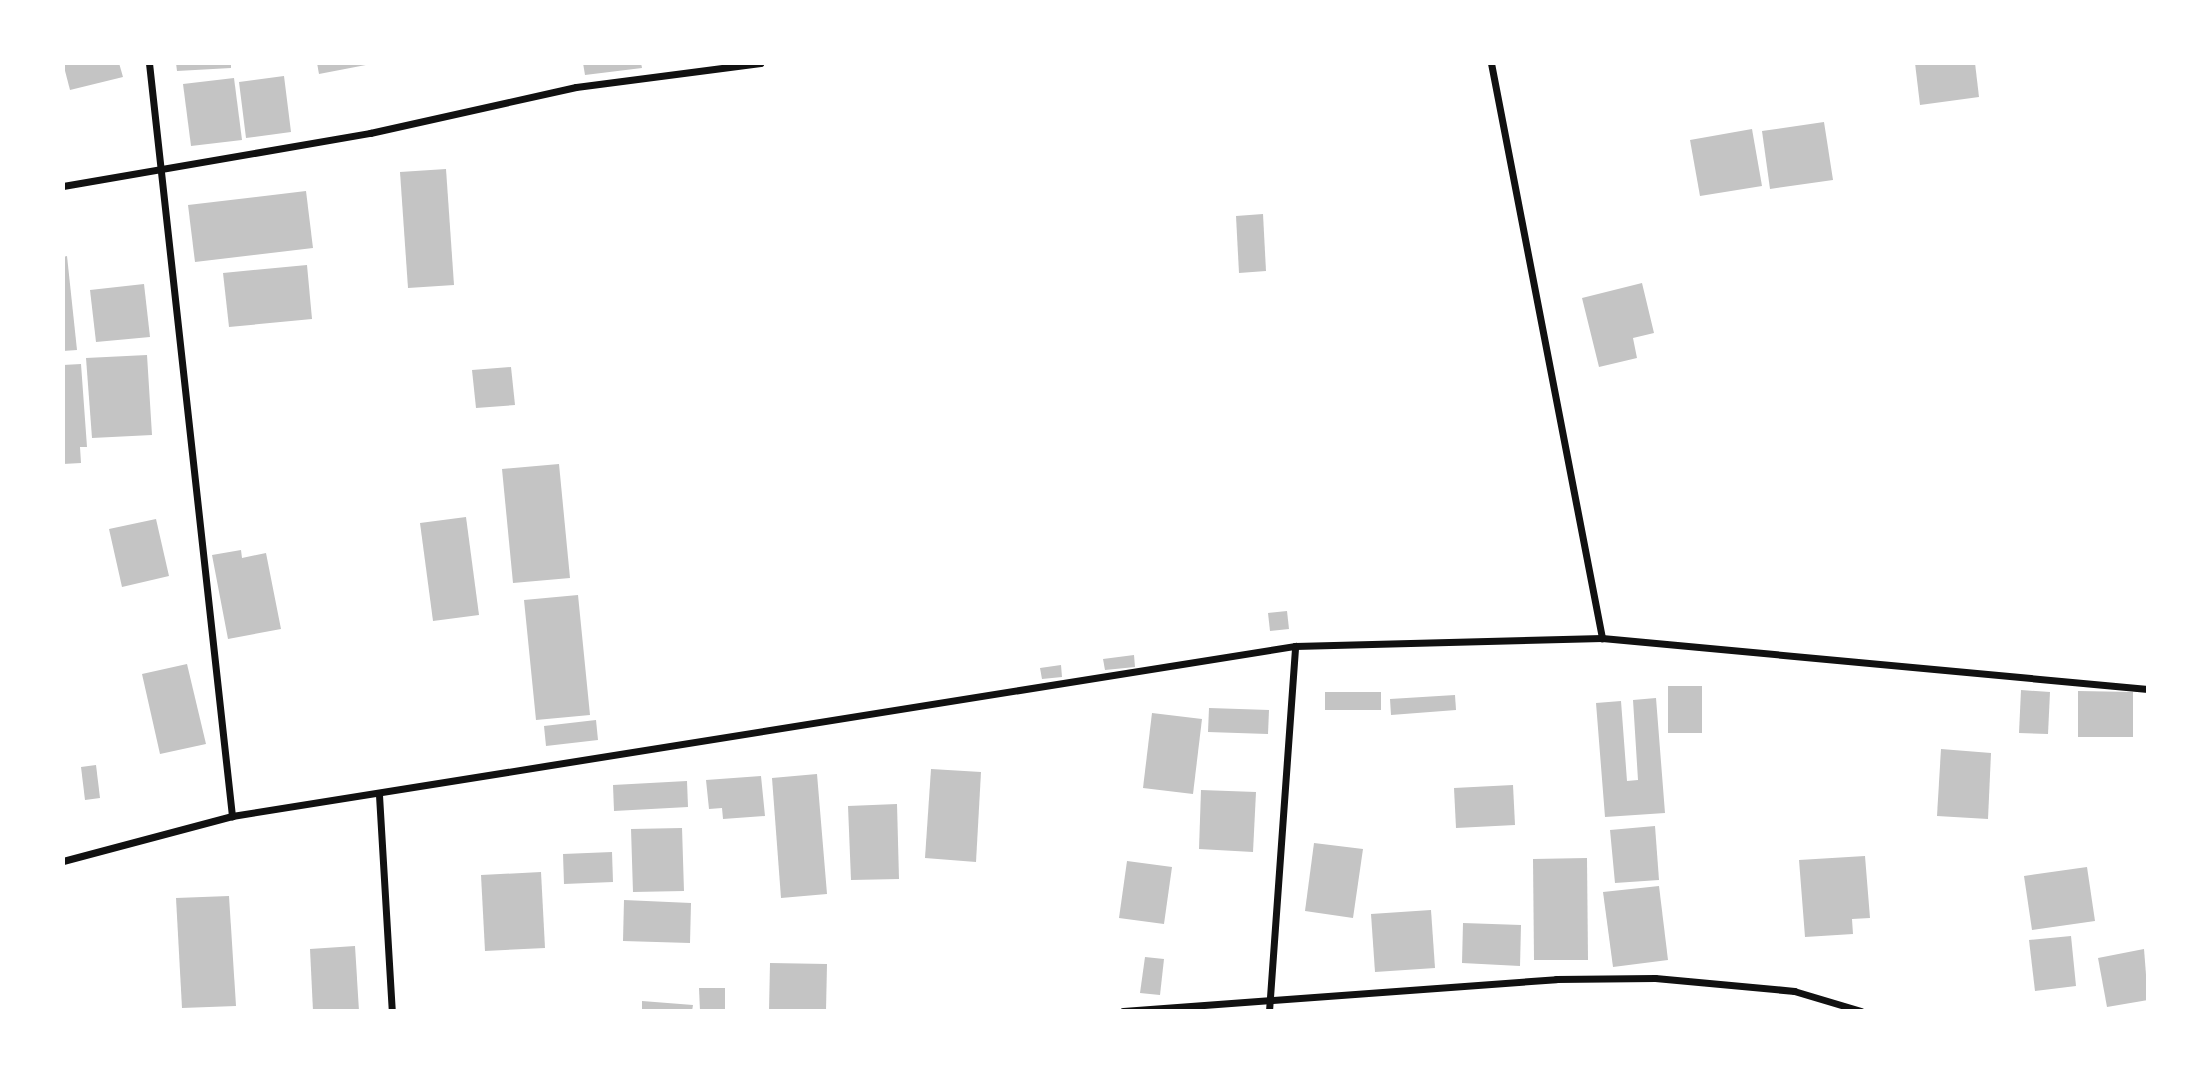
<!DOCTYPE html>
<style>
body{margin:0}
#map{position:relative;width:2211px;height:1074px;overflow:hidden;background:#fff;font-family:"Source Serif 4",serif}
div>[style]{position:absolute}
.building>*{inset:0;background:#c4c4c4}
.minor>*{height:7px;margin:-3.5px;padding:0 3.5px;transform-origin:3.5px;border-radius:3.5px;background:#111}
span{translate:-50% -50%;white-space:nowrap;text-align:center;line-height:1.15;-webkit-text-stroke:5px #fff;paint-order:stroke}
.frame{position:absolute;inset:0;border:65px solid #fff;pointer-events:none}
</style>
<div id="map">
<div class="building">
<i style="clip-path:polygon(63px 63px,119px 63px,123px 77px,70px 90px)"></i>
<i style="clip-path:polygon(176px 63px,231px 63px,231px 68px,177px 71px)"></i>
<i style="clip-path:polygon(317px 63px,370px 63px,371px 64px,319px 74px)"></i>
<i style="clip-path:polygon(583px 63px,641px 63px,642px 68px,585px 75px)"></i>
<i style="clip-path:polygon(1915px 63px,1975px 63px,1979px 97px,1920px 105px)"></i>
<i style="clip-path:polygon(284px 76px,291px 132px,246px 138px,239px 82px)"></i>
<i style="clip-path:polygon(234px 78px,242px 140px,191px 146px,183px 84px)"></i>
<i style="clip-path:polygon(1824px 122px,1833px 180px,1770px 189px,1762px 131px)"></i>
<i style="clip-path:polygon(1752px 129px,1762px 186px,1700px 196px,1690px 140px)"></i>
<i style="clip-path:polygon(446px 169px,454px 285px,408px 288px,400px 172px)"></i>
<i style="clip-path:polygon(306px 191px,313px 248px,195px 262px,188px 205px)"></i>
<i style="clip-path:polygon(1263px 214px,1266px 271px,1239px 273px,1236px 216px)"></i>
<i style="clip-path:polygon(67px 256px,77px 350px,63px 351px,63px 257px)"></i>
<i style="clip-path:polygon(307px 265px,312px 319px,229px 327px,223px 273px)"></i>
<i style="clip-path:polygon(1642px 283px,1654px 333px,1633px 338px,1637px 358px,1599px 367px,1582px 298px)"></i>
<i style="clip-path:polygon(144px 284px,150px 337px,96px 342px,90px 290px)"></i>
<i style="clip-path:polygon(147px 355px,152px 435px,92px 438px,86px 358px)"></i>
<i style="clip-path:polygon(81px 364px,87px 447px,80px 447px,81px 463px,63px 464px,63px 365px)"></i>
<i style="clip-path:polygon(511px 367px,515px 405px,476px 408px,472px 370px)"></i>
<i style="clip-path:polygon(559px 464px,570px 578px,513px 583px,502px 469px)"></i>
<i style="clip-path:polygon(466px 517px,479px 615px,433px 621px,420px 523px)"></i>
<i style="clip-path:polygon(156px 519px,169px 576px,122px 587px,109px 529px)"></i>
<i style="clip-path:polygon(241px 550px,242px 558px,266px 553px,281px 629px,228px 639px,212px 555px)"></i>
<i style="clip-path:polygon(578px 595px,590px 715px,536px 720px,524px 600px)"></i>
<i style="clip-path:polygon(1287px 611px,1289px 629px,1270px 631px,1268px 613px)"></i>
<i style="clip-path:polygon(1134px 655px,1135px 667px,1105px 670px,1103px 659px)"></i>
<i style="clip-path:polygon(187px 664px,206px 744px,160px 754px,142px 674px)"></i>
<i style="clip-path:polygon(1061px 665px,1062px 677px,1042px 679px,1040px 668px)"></i>
<i style="clip-path:polygon(1668px 686px,1702px 686px,1702px 733px,1668px 733px)"></i>
<i style="clip-path:polygon(2021px 690px,2050px 692px,2048px 734px,2019px 733px)"></i>
<i style="clip-path:polygon(2078px 691px,2133px 692px,2133px 737px,2078px 737px)"></i>
<i style="clip-path:polygon(1325px 692px,1381px 692px,1381px 710px,1325px 710px)"></i>
<i style="clip-path:polygon(1455px 695px,1456px 710px,1391px 715px,1390px 699px)"></i>
<i style="clip-path:polygon(1656px 698px,1665px 813px,1605px 817px,1596px 703px,1621px 701px,1627px 781px,1638px 780px,1633px 700px)"></i>
<i style="clip-path:polygon(1209px 708px,1269px 710px,1268px 734px,1208px 732px)"></i>
<i style="clip-path:polygon(1152px 713px,1202px 719px,1193px 794px,1143px 788px)"></i>
<i style="clip-path:polygon(596px 720px,598px 740px,546px 746px,544px 726px)"></i>
<i style="clip-path:polygon(1941px 749px,1991px 753px,1988px 819px,1937px 816px)"></i>
<i style="clip-path:polygon(96px 765px,100px 798px,85px 800px,81px 767px)"></i>
<i style="clip-path:polygon(931px 769px,981px 772px,976px 862px,925px 858px)"></i>
<i style="clip-path:polygon(817px 774px,827px 894px,781px 898px,772px 778px)"></i>
<i style="clip-path:polygon(761px 776px,765px 816px,723px 819px,722px 808px,709px 809px,706px 780px)"></i>
<i style="clip-path:polygon(687px 781px,688px 807px,614px 811px,613px 785px)"></i>
<i style="clip-path:polygon(1513px 785px,1515px 825px,1456px 828px,1454px 788px)"></i>
<i style="clip-path:polygon(1201px 790px,1256px 792px,1253px 852px,1199px 849px)"></i>
<i style="clip-path:polygon(897px 804px,899px 879px,851px 880px,848px 806px)"></i>
<i style="clip-path:polygon(1655px 826px,1659px 880px,1615px 883px,1610px 830px)"></i>
<i style="clip-path:polygon(682px 828px,684px 891px,633px 892px,631px 829px)"></i>
<i style="clip-path:polygon(1314px 843px,1363px 849px,1353px 918px,1305px 911px)"></i>
<i style="clip-path:polygon(612px 852px,613px 882px,564px 884px,563px 854px)"></i>
<i style="clip-path:polygon(1865px 856px,1870px 918px,1852px 919px,1853px 934px,1805px 937px,1799px 860px)"></i>
<i style="clip-path:polygon(1587px 858px,1588px 960px,1534px 960px,1533px 859px)"></i>
<i style="clip-path:polygon(1127px 861px,1172px 867px,1164px 924px,1119px 918px)"></i>
<i style="clip-path:polygon(2087px 867px,2095px 921px,2032px 930px,2024px 876px)"></i>
<i style="clip-path:polygon(541px 872px,545px 948px,485px 951px,481px 875px)"></i>
<i style="clip-path:polygon(1659px 886px,1668px 960px,1613px 967px,1603px 892px)"></i>
<i style="clip-path:polygon(229px 896px,236px 1006px,182px 1008px,176px 898px)"></i>
<i style="clip-path:polygon(624px 900px,691px 903px,690px 943px,623px 941px)"></i>
<i style="clip-path:polygon(1431px 910px,1435px 968px,1375px 972px,1371px 914px)"></i>
<i style="clip-path:polygon(1463px 923px,1521px 925px,1520px 966px,1462px 963px)"></i>
<i style="clip-path:polygon(2071px 936px,2076px 986px,2035px 991px,2029px 940px)"></i>
<i style="clip-path:polygon(355px 946px,359px 1011px,313px 1011px,310px 949px)"></i>
<i style="clip-path:polygon(2144px 949px,2148px 1000px,2107px 1007px,2098px 958px)"></i>
<i style="clip-path:polygon(1145px 957px,1164px 959px,1160px 995px,1140px 993px)"></i>
<i style="clip-path:polygon(770px 963px,827px 964px,826px 1011px,769px 1011px)"></i>
<i style="clip-path:polygon(699px 988px,725px 988px,725px 1011px,700px 1011px)"></i>
<i style="clip-path:polygon(642px 1001px,693px 1005px,692px 1011px,642px 1011px)"></i>
</div>
<div class="minor">
<i style="left:149px;top:63px;width:758px;rotate:83.71deg"></i>
<i style="left:232px;top:816px;width:1077px;rotate:-9.09deg"></i>
<i style="left:1295px;top:646px;width:307px;rotate:-1.5deg"></i>
<i style="left:1602px;top:638px;width:548px;rotate:5.34deg"></i>
<i style="left:1491px;top:63px;width:586px;rotate:79.07deg"></i>
<i style="left:63px;top:186px;width:312px;rotate:-9.8deg"></i>
<i style="left:370px;top:133px;width:211px;rotate:-12.6deg"></i>
<i style="left:576px;top:87px;width:186px;rotate:-7.4deg"></i>
<i style="left:379px;top:795px;width:216px;rotate:86.6deg"></i>
<i style="left:63px;top:861px;width:175px;rotate:-14.9deg"></i>
<i style="left:1123px;top:1011px;width:434px;rotate:-4.2deg"></i>
<i style="left:1556px;top:979px;width:99px;rotate:-0.6deg"></i>
<i style="left:1655px;top:978px;width:140px;rotate:5.3deg"></i>
<i style="left:1794px;top:991px;width:70px;rotate:16.6deg"></i>
<i style="left:1269px;top:1011px;width:366px;rotate:-85.9deg"></i>
</div>
<div class="frame"></div>
</div>
